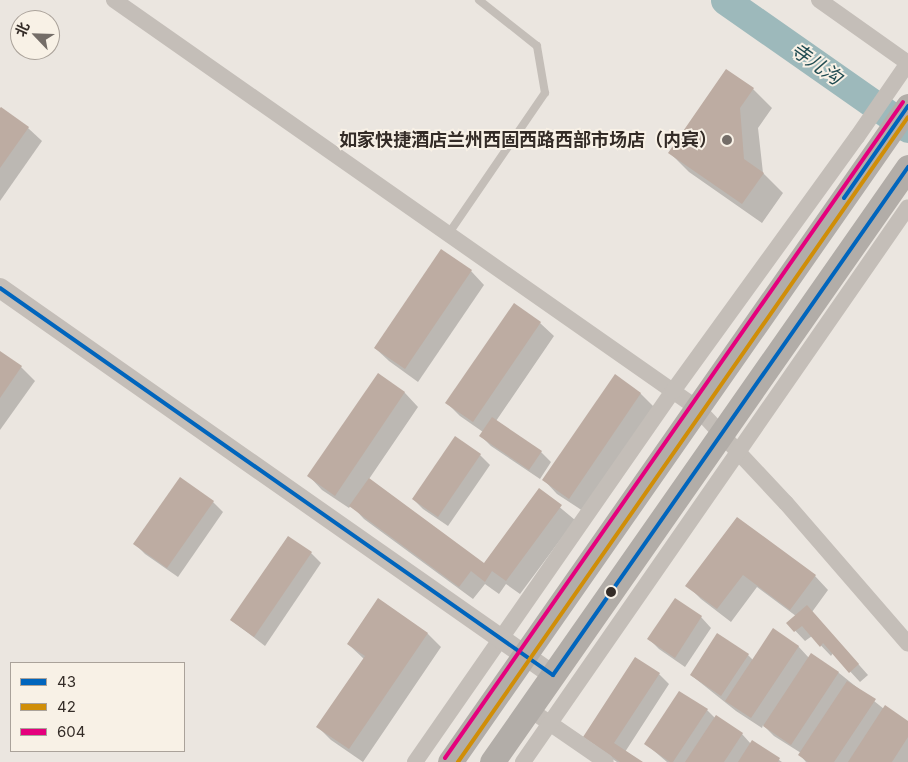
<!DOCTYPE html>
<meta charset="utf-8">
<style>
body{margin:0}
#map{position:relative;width:908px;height:762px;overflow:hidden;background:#ebe6e0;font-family:Inter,"Noto Sans SC",sans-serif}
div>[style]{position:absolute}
.shadow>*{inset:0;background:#0003}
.river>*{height:29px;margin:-14.5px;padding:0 14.5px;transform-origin:14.5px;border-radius:14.5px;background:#9db9bb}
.building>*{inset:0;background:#bdaca2}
.service>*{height:8px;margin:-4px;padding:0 4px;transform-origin:4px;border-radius:4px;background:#c4beb8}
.minor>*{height:16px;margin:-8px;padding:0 8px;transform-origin:8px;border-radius:8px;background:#c4beb8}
.tertiary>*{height:20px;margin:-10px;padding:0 10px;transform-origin:10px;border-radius:10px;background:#c4beb8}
.primary>*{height:25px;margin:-12.5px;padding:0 12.5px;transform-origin:12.5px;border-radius:12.5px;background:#b2ada8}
.bus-1>*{height:4px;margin:-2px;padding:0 2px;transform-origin:2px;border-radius:2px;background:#0065bd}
.bus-2>*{height:4px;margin:-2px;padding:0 2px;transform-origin:2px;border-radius:2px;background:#d08e08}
.bus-3>*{height:4px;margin:-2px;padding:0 2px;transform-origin:2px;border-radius:2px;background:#e5007d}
.dots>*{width:14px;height:14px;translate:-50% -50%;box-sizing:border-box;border:2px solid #f8f1e6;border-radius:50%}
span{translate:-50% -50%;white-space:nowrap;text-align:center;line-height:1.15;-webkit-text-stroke:4px #f8f1e6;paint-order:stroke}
.poi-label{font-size:18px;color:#342c27;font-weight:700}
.right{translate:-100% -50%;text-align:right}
.water-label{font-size:19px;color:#204c52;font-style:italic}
.legend{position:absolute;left:10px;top:662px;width:175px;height:90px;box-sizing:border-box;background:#f8f1e6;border:1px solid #aaa29a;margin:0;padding:6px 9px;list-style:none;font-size:15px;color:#342c27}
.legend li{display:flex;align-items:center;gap:10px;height:25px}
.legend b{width:25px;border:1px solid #aaa29a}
.north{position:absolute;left:10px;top:10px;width:50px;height:50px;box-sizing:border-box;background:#f8f1e6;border:1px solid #aaa29a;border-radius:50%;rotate:294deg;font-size:14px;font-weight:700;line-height:20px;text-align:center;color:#342c27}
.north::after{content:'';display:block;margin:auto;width:18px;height:22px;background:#746d68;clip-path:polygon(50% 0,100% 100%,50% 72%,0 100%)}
</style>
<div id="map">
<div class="shadow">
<i style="clip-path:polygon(753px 89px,772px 108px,758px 128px,763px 173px,783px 193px,762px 223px,689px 172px,670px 153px)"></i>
<i style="clip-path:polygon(0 110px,28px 128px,42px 141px,0 201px)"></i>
<i style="clip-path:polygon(471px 271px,484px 285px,418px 382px,389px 361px,375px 348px)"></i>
<i style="clip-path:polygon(540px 323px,554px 336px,496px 421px,541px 452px,551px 462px,540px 479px,491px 446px,481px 436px,483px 432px,460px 416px,447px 403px)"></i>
<i style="clip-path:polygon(0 352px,21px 367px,35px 381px,0 430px)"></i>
<i style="clip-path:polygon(378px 375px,405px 393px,418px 407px,369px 479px,485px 565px,539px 490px,575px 520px,520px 594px,506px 584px,499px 594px,485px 584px,473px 599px,364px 519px,351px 505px,349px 508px,322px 490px,309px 476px)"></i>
<i style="clip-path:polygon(615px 376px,641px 394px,654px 407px,583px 511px,557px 494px,544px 480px)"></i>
<i style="clip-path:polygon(480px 455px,490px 465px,448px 526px,423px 509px,413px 499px)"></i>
<i style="clip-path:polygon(213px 502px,223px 512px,178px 577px,145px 554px,135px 544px)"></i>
<i style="clip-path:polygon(737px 518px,815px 576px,828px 590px,812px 612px,868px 675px,860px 682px,833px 653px,831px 656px,812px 636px,805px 641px,788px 623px,796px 616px,757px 587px,731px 622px,701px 599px,687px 585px)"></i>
<i style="clip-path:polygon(288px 537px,311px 553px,321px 563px,265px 646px,231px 620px)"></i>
<i style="clip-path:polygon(378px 600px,428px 634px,441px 647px,363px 762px,331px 740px,318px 727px,364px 659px,348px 644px)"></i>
<i style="clip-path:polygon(675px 600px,701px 617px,711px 628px,685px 667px,659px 649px,649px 639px)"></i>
<i style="clip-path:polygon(798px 646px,809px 658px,811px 655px,839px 673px,884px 709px,908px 722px,908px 762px,806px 762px,800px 755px,801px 753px,774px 736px,763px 725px,762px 728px,736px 711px,691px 675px,748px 655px,753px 660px)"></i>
<i style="clip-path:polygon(659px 674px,669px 684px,625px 752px,641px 762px,617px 762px,594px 747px)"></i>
<i style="clip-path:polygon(707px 710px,715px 718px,742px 734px,751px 744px,753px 742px,782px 762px,667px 762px,646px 744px)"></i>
</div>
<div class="river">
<i style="left:725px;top:0;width:223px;rotate:35deg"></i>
</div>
<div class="building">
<i style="clip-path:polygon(726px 69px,754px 88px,740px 108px,744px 159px,764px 173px,742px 204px,668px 153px)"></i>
<i style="clip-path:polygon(1px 107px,29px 127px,0 168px,0 108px)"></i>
<i style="clip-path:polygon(441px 249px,472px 270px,405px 369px,374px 348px)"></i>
<i style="clip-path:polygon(514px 303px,541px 322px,473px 422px,445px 403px)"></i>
<i style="clip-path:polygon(0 351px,22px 366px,0 398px)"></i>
<i style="clip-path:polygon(378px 373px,405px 392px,335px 496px,307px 476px)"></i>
<i style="clip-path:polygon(615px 374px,641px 393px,569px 499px,542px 480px)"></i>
<i style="clip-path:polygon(492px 417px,542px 451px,529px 470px,479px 436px)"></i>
<i style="clip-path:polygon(455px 436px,481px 454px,438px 517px,412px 499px)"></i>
<i style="clip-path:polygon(180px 477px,214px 501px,167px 568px,133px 544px)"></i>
<i style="clip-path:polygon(369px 478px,484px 563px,539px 488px,562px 505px,506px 581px,492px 571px,485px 582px,471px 571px,459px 587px,349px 506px)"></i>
<i style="clip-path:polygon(737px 517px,816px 575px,790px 610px,743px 575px,717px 609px,685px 586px)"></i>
<i style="clip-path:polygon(288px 536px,312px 552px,254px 637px,230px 620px)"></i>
<i style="clip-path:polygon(378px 598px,428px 633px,349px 749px,316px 727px,365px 656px,347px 644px)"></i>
<i style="clip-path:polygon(675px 598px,702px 616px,675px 658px,647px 639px)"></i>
<i style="clip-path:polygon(807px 605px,859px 664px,849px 673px,823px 643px,820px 647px,802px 626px,794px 632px,786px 623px)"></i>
<i style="clip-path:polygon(773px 628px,799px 646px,751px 718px,725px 701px)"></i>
<i style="clip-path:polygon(717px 633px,749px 654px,721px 696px,690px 675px)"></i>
<i style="clip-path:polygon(811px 653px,839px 672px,791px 745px,763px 726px)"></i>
<i style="clip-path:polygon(635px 657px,660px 673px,614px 743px,643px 762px,620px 762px,583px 737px)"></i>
<i style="clip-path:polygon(847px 681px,876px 699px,834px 762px,808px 762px,798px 755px)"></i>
<i style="clip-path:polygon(679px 691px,708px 709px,673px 762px,670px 762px,644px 744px)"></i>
<i style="clip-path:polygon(885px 705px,908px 721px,908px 737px,892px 762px,848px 762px)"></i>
<i style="clip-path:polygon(716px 715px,743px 733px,724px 762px,685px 762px)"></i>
<i style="clip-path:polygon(752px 740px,780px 758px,778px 762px,738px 762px)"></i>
</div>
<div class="service">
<i style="left:449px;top:233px;width:170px;rotate:-55.6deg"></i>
<i style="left:545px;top:93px;width:48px;rotate:-99.7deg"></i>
<i style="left:537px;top:46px;width:74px;rotate:-141.6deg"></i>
</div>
<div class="minor">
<i style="left:114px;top:0;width:712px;rotate:34.99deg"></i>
<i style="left:697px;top:408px;width:130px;rotate:46.9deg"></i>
<i style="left:786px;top:503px;width:186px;rotate:49.1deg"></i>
<i style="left:819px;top:0;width:109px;rotate:35.3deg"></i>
<i style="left:529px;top:709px;width:93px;rotate:34.5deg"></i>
<i style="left:415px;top:762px;width:452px;rotate:-55.2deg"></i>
<i style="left:673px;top:391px;width:314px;rotate:-54.1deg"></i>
<i style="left:857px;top:137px;width:90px;rotate:-55.4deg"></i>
<i style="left:523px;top:762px;width:675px;rotate:-55.25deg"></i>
</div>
<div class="tertiary">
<i style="left:0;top:288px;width:675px;rotate:34.99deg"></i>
</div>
<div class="primary">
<i style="left:450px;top:762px;width:800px;rotate:-55.08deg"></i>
<i style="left:492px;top:762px;width:726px;rotate:-55.04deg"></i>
</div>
<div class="bus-1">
<i style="left:844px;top:198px;width:112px;rotate:-55.2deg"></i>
<i style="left:0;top:288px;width:675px;rotate:34.99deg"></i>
<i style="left:553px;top:675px;width:620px;rotate:-55.05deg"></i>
</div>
<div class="bus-2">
<i style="left:458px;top:762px;width:786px;rotate:-55.1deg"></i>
</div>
<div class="bus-3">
<i style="left:445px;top:758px;width:800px;rotate:-55.08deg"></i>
</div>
<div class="dots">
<i style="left:727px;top:140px;background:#746d68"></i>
<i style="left:611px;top:592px;background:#342c27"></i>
</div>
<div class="poi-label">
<span class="right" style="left:717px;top:140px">如家快捷酒店兰州西固西路西部市场店（内宾）</span>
</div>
<div class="water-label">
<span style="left:816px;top:64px;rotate:35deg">寺儿沟</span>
</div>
<ul class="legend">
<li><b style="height:6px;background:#0065bd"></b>43</li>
<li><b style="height:6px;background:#d08e08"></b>42</li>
<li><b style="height:6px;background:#e5007d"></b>604</li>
</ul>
<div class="north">北</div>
</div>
